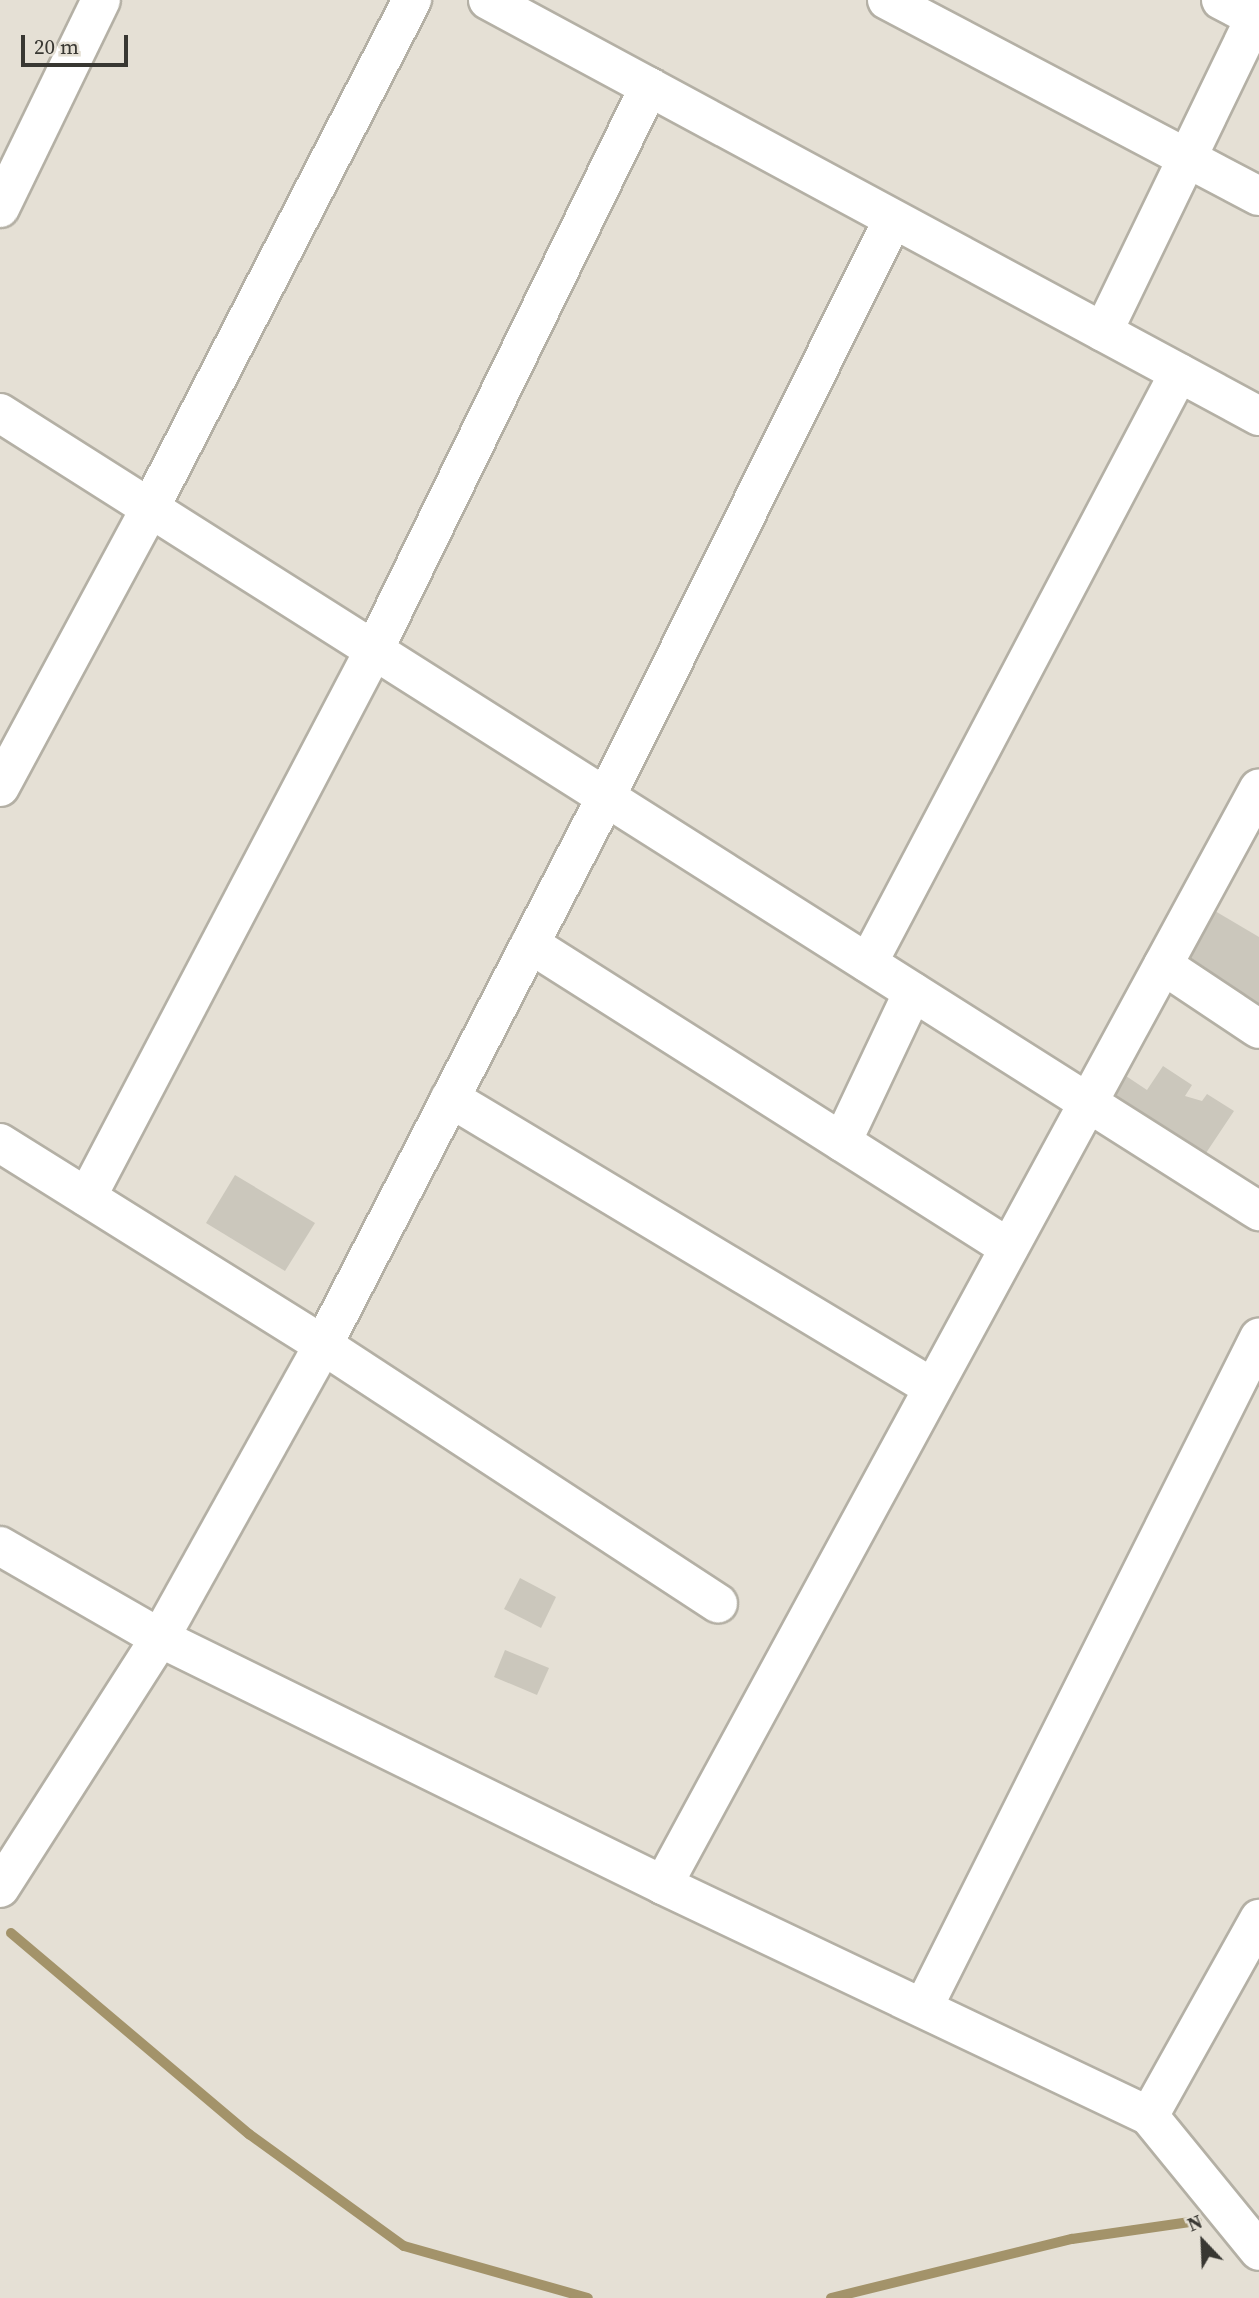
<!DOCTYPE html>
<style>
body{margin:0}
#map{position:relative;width:1259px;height:2298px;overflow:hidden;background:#e5e0d5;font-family:"Source Serif 4",serif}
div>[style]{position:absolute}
.stream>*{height:10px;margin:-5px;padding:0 5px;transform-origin:5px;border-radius:5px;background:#a3936a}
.building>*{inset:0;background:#cbc7bc}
.roads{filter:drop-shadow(2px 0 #b4b0a5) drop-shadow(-2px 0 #b4b0a5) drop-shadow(0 2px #b4b0a5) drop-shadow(0 -2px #b4b0a5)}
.minor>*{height:38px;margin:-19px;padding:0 19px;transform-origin:19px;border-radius:19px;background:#fff}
span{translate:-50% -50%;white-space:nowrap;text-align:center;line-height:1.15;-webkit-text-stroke:6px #e5e0d5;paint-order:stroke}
.north{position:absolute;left:1168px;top:2207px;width:70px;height:70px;-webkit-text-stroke:5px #e5e0d5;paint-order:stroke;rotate:337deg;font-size:19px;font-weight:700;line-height:28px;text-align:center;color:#383732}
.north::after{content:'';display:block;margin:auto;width:24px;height:32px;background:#383732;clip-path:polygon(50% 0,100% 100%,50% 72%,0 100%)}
.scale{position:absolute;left:21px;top:35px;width:107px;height:32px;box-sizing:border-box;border:4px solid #383732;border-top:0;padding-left:9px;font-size:21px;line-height:24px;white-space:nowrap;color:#383732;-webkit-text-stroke:5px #e5e0d5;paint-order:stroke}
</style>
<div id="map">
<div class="stream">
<i style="left:11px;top:1933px;width:312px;rotate:40.2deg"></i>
<i style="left:249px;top:2134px;width:191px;rotate:35.9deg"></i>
<i style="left:404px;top:2246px;width:191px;rotate:15.8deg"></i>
<i style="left:831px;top:2298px;width:248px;rotate:-13.8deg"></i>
<i style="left:1072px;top:2239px;width:126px;rotate:-8.2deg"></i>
</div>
<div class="building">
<i style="clip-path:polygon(1215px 911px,1259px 937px,1259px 1006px,1185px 962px)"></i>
<i style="clip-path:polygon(1163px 1066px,1192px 1085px,1185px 1096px,1202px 1101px,1207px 1094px,1234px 1111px,1204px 1156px,1108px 1105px,1126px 1076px,1147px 1090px)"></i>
<i style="clip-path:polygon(235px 1175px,315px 1223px,285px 1271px,206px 1223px)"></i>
<i style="clip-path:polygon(520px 1578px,556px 1597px,541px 1628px,504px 1609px)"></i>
<i style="clip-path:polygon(505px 1650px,549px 1668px,537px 1695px,494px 1677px)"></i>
</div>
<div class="roads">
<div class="minor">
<i style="left:488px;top:0;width:876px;rotate:28.35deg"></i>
<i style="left:887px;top:0;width:420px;rotate:27.8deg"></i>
<i style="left:1221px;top:0;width:43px;rotate:27.8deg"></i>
<i style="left:0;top:208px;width:231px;rotate:-64.1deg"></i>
<i style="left:1103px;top:332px;width:359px;rotate:-64.2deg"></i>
<i style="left:0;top:413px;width:1491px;rotate:32.37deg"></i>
<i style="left:0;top:787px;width:317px;rotate:-61.7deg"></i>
<i style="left:150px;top:508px;width:572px;rotate:-62.72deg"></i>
<i style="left:530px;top:944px;width:567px;rotate:32.4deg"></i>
<i style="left:868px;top:963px;width:667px;rotate:-62.21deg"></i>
<i style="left:1163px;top:965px;width:115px;rotate:33.7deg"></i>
<i style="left:450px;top:1098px;width:563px;rotate:30.98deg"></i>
<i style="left:842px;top:1142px;width:166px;rotate:-64.7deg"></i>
<i style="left:0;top:1143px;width:381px;rotate:32deg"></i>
<i style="left:323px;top:1345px;width:472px;rotate:33.2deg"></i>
<i style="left:87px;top:1197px;width:618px;rotate:-62.31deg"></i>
<i style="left:374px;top:650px;width:627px;rotate:-63.97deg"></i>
<i style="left:0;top:1546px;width:185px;rotate:29.9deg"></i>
<i style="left:160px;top:1638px;width:560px;rotate:26.15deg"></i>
<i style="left:663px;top:1885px;width:538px;rotate:25.42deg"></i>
<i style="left:1149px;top:2116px;width:174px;rotate:50.8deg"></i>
<i style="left:663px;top:1885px;width:1248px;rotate:-61.48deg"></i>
<i style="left:0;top:1888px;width:297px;rotate:-57.4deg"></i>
<i style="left:160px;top:1638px;width:335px;rotate:-60.9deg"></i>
<i style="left:323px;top:1345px;width:617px;rotate:-62.69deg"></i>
<i style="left:606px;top:797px;width:645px;rotate:-63.59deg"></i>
<i style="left:923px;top:2008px;width:750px;rotate:-63.37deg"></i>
<i style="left:1149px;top:2116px;width:226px;rotate:-60.8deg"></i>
</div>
</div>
<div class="north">N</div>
<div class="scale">20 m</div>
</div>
